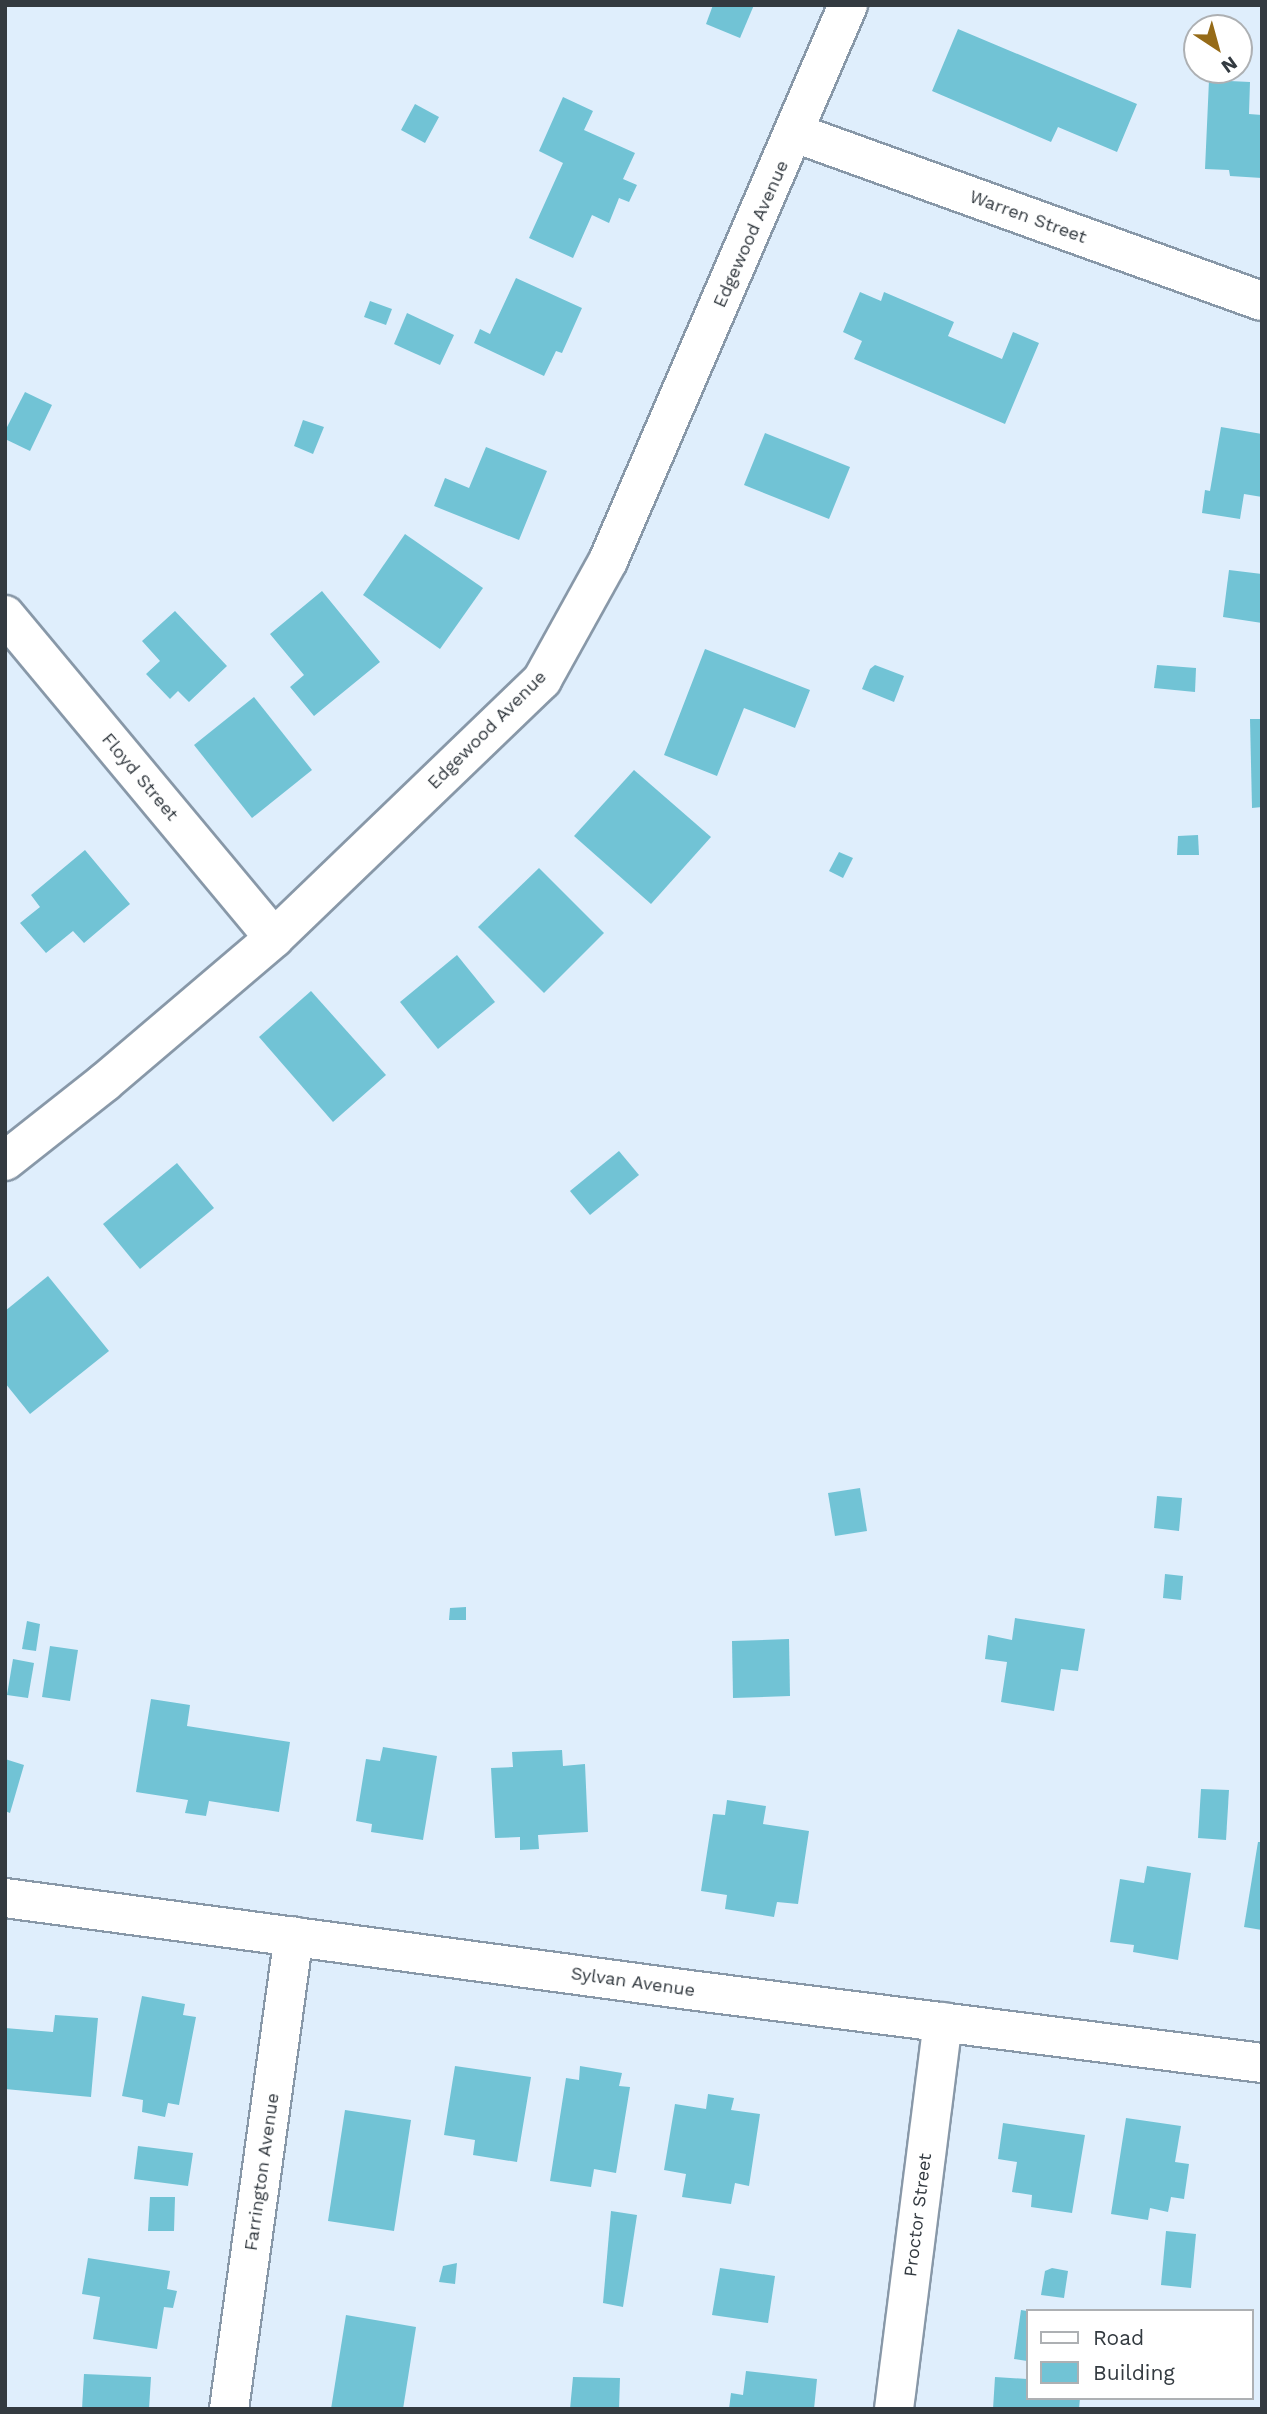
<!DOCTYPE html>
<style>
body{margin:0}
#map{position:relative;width:1267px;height:2414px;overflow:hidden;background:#dfeefc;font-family:"Work Sans",sans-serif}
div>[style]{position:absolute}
.building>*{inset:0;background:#71c3d5}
.roads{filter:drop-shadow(2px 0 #8898a8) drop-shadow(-2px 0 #8898a8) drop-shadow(0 2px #8898a8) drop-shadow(0 -2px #8898a8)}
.minor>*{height:38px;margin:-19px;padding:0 19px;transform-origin:19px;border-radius:19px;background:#fff}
.tertiary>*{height:38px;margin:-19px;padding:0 19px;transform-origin:19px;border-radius:19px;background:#fff}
span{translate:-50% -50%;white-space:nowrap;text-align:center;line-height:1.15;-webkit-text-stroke:5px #fff;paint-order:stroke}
.street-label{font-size:18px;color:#333a40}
.frame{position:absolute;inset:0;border:7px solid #333a40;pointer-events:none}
.legend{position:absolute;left:1026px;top:2309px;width:228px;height:91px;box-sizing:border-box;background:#fff;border:2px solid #adb0b3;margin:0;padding:9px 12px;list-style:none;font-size:21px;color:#333a40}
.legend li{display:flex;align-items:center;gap:14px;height:35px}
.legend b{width:35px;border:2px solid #adb0b3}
.north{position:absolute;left:1183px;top:14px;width:70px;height:70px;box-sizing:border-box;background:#fff;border:2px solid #adb0b3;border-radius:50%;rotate:144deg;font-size:19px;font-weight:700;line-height:28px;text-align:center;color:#333a40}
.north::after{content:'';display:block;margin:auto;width:24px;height:32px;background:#966b18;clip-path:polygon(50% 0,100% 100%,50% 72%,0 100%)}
</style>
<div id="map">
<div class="building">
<i style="clip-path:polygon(713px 5px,754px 5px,740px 38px,706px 24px)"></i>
<i style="clip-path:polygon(958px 29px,1137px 104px,1117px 152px,1058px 127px,1051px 142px,932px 91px)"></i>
<i style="clip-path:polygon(1209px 80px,1250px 82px,1249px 114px,1262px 115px,1262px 178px,1230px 176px,1229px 170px,1205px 169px)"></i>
<i style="clip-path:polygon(563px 97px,593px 111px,584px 130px,635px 153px,623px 179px,637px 185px,629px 202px,619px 198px,609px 223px,592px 215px,573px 258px,529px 238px,563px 163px,539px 151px)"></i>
<i style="clip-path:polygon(415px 104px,439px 117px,425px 143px,401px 130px)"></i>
<i style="clip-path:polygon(516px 278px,582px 308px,562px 353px,556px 351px,544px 376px,474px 343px,480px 329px,490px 334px)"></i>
<i style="clip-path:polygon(860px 292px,881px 301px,884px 292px,954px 322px,948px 336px,1002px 359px,1013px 332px,1039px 343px,1005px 424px,854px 359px,862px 341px,843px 332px)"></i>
<i style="clip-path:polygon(370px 301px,392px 309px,386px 325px,364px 317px)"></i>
<i style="clip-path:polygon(407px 313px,454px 335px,440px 365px,394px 344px)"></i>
<i style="clip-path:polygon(25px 392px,52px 405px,30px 451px,5px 439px,5px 431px)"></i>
<i style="clip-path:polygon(303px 420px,324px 427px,313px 454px,294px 446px)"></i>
<i style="clip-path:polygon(1221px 427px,1262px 434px,1262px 497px,1244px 494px,1240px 519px,1202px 513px,1205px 490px,1210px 491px)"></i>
<i style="clip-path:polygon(765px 433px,850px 467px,829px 519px,744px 485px)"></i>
<i style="clip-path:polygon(486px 447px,547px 471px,519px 540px,434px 506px,445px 478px,469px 488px)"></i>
<i style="clip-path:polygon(405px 534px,483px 588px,440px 649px,363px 595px)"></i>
<i style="clip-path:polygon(1229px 570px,1262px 574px,1262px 623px,1223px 617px)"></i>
<i style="clip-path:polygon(322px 591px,380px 662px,314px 716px,290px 687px,304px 675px,270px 634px)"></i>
<i style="clip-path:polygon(175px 611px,227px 666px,189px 702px,178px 691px,170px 699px,146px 674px,160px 661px,142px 641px)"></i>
<i style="clip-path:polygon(705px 649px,810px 690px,795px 728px,744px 708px,717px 776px,664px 755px)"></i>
<i style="clip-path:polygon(875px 665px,904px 676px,894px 702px,862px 689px,870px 669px)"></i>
<i style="clip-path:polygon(1157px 665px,1196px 668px,1195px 692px,1154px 688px)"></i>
<i style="clip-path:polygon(254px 697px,312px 770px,252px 818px,194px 745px)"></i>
<i style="clip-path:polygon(1250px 719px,1262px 719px,1262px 807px,1252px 808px)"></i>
<i style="clip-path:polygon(634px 770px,711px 837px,651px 904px,574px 836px)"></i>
<i style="clip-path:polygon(1198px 835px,1199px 855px,1177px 855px,1178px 836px)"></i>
<i style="clip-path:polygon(85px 850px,130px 904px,84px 943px,73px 931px,46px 953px,20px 923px,40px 907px,31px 895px)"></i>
<i style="clip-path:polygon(839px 852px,853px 858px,843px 878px,829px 871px)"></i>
<i style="clip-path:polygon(539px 868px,604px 933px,544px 993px,478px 927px)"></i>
<i style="clip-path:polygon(457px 955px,495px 1002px,438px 1049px,400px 1002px)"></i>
<i style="clip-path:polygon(311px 991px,386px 1075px,333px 1122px,259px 1037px)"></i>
<i style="clip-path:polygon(619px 1151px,639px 1175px,590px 1215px,570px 1191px)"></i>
<i style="clip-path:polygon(177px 1163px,214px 1208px,140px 1269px,103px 1224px)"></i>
<i style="clip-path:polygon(48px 1276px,109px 1351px,30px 1414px,5px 1383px,5px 1311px)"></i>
<i style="clip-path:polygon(860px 1488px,867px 1531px,835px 1536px,828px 1493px)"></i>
<i style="clip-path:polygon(1157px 1496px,1182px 1498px,1179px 1531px,1154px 1528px)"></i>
<i style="clip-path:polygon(1165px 1574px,1183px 1576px,1181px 1600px,1163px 1598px)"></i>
<i style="clip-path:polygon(466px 1607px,466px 1620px,449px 1620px,450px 1608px)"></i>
<i style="clip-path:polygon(1015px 1618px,1085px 1629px,1078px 1671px,1061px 1669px,1054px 1711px,1001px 1702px,1007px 1662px,985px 1659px,988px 1635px,1012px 1640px)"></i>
<i style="clip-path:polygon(27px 1621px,40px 1624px,36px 1651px,22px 1649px)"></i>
<i style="clip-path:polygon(789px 1639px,790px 1696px,733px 1698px,732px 1641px)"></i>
<i style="clip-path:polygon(50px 1646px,78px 1650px,70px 1701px,42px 1697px)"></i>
<i style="clip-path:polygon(13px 1659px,34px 1663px,28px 1698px,7px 1695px)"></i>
<i style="clip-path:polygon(151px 1699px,190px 1705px,187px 1726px,290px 1742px,279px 1812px,209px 1801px,206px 1816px,185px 1813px,188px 1800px,136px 1792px)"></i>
<i style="clip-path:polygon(383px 1747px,437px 1756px,423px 1840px,371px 1832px,372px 1824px,356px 1821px,366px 1759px,380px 1761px)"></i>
<i style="clip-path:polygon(562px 1750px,563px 1766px,585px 1764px,588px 1832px,538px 1835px,539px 1849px,520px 1850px,520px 1837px,495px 1838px,491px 1768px,513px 1767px,512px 1752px)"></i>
<i style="clip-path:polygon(5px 1759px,24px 1765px,10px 1813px,5px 1811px)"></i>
<i style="clip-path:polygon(1201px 1789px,1229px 1790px,1226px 1840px,1198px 1838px)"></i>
<i style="clip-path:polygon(727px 1800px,766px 1806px,763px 1824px,809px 1831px,798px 1904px,777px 1902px,774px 1917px,725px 1909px,727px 1895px,701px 1891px,713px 1814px,725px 1815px)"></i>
<i style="clip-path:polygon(1258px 1842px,1262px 1842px,1262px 1930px,1244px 1927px)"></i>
<i style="clip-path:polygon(1147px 1866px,1191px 1873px,1178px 1960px,1133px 1952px,1134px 1945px,1110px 1942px,1120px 1879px,1144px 1883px)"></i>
<i style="clip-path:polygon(142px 1996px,185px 2004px,183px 2015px,196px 2017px,179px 2105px,168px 2103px,165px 2117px,142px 2112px,143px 2100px,122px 2096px)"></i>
<i style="clip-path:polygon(55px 2015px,98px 2018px,91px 2097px,5px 2089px,5px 2028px,53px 2032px)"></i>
<i style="clip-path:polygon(455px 2066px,531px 2077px,517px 2162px,473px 2155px,475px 2140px,444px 2135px)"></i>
<i style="clip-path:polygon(580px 2066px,622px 2073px,619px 2086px,630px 2087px,616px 2173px,594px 2169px,591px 2187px,550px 2181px,566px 2078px,579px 2080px)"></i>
<i style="clip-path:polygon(708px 2094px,734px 2098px,731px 2110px,760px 2114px,749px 2186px,735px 2183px,731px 2204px,682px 2197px,686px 2174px,664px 2170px,675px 2104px,706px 2109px)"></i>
<i style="clip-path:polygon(345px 2110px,411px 2120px,394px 2231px,328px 2221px)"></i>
<i style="clip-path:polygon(1126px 2118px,1181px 2126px,1175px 2162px,1189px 2164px,1184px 2199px,1171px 2197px,1168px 2212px,1150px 2208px,1148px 2220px,1111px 2214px)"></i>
<i style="clip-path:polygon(1003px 2123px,1085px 2135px,1072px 2213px,1031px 2207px,1032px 2195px,1012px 2192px,1017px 2162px,998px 2159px)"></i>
<i style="clip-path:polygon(138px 2146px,193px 2153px,188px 2186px,134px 2179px)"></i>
<i style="clip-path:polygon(150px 2197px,175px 2197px,174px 2231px,148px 2231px)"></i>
<i style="clip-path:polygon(611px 2211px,637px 2215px,623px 2307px,603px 2303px)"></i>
<i style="clip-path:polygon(1166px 2231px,1196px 2234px,1191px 2288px,1161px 2285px)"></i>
<i style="clip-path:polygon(88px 2258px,170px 2271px,167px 2289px,177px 2291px,173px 2308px,164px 2307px,157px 2349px,93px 2339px,100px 2297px,82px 2294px)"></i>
<i style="clip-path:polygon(457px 2263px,455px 2284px,439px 2282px,443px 2266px)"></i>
<i style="clip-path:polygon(720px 2268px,775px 2276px,768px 2323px,712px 2315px)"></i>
<i style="clip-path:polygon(1052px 2268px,1068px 2271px,1064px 2298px,1041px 2295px,1045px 2271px)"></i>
<i style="clip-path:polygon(1021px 2310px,1027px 2311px,1027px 2361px,1014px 2359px)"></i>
<i style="clip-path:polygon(346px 2315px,416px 2327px,403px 2409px,331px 2409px)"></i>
<i style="clip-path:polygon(746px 2371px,817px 2379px,814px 2409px,729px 2409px,731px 2393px,743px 2395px)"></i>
<i style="clip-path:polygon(84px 2374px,151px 2377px,149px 2409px,82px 2409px)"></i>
<i style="clip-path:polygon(573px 2377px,620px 2378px,619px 2409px,570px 2409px)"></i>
<i style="clip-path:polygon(995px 2377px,1027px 2379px,1027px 2398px,1080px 2398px,1079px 2409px,993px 2409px)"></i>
</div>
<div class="roads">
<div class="minor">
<i style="left:795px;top:133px;width:496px;rotate:19.8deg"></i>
<i style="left:5px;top:615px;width:420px;rotate:50.2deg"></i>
<i style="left:229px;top:2409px;width:477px;rotate:-82.2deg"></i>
<i style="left:894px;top:2409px;width:390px;rotate:-82.8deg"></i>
</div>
<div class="tertiary">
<i style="left:5px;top:1161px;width:127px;rotate:-38.3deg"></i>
<i style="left:105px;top:1082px;width:222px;rotate:-40.4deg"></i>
<i style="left:274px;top:938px;width:372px;rotate:-43.9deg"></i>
<i style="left:542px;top:680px;width:136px;rotate:-61deg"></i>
<i style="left:608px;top:561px;width:606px;rotate:-66.65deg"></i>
<i style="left:5px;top:1898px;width:690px;rotate:7.66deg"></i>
<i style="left:689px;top:1990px;width:578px;rotate:7.26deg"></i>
</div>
</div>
<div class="street-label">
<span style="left:1028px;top:217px;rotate:20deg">Warren Street</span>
<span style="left:751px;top:234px;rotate:-66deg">Edgewood Avenue</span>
<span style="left:487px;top:730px;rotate:-45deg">Edgewood Avenue</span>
<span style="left:140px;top:777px;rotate:50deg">Floyd Street</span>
<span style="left:633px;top:1982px;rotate:8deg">Sylvan Avenue</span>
<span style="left:262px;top:2172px;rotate:-82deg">Farrington Avenue</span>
<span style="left:918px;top:2215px;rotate:-83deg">Proctor Street</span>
</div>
<div class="frame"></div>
<ul class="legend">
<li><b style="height:9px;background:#fff"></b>Road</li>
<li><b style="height:19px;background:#71c3d5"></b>Building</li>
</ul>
<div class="north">N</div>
</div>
